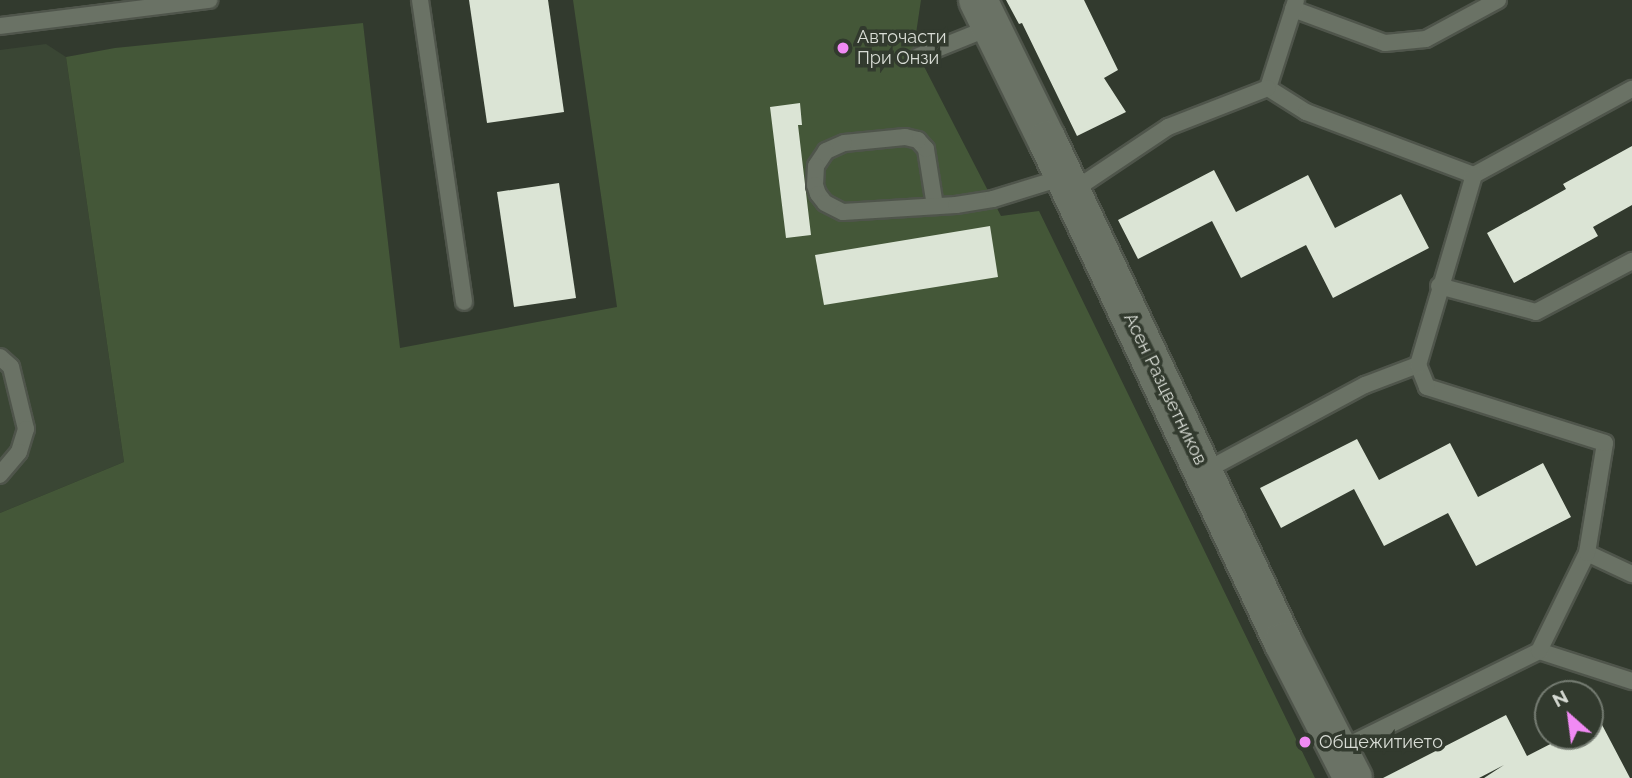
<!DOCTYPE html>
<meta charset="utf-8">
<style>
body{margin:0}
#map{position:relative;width:1632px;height:778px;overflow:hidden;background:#323a2e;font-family:Raleway,sans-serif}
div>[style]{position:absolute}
.built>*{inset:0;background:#3a4634}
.green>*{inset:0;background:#445738}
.building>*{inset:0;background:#dbe4d5}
.roads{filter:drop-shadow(2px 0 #4f554b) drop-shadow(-2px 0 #4f554b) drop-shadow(0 2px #4f554b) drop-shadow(0 -2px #4f554b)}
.service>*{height:16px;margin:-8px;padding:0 8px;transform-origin:8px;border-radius:8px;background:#6a7265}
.tertiary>*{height:38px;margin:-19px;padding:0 19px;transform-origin:19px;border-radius:19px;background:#6a7265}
.dots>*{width:19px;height:19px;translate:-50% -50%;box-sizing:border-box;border:4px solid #323a2e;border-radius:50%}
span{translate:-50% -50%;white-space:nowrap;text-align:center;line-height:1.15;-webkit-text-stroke:7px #323a2e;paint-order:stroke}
.poi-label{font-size:18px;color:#d8dcd5}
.left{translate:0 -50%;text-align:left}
.street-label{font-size:18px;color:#d8dcd5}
.north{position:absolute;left:1534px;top:680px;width:70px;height:70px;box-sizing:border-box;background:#323a2e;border:2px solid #747b71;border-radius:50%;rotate:332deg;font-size:19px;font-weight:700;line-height:28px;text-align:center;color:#d8dcd5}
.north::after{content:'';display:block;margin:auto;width:24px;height:32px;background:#f18af4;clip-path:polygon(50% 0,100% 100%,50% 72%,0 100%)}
</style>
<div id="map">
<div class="built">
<i style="clip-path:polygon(46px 44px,66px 57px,124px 462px,0 513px,0 50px)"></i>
</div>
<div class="green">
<i style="clip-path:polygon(573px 0,921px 0,914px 47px,1001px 216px,1039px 211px,1315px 778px,0 778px,0 513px,124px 462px,66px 57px,115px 48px,363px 23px,400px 348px,617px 307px)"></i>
</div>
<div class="building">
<i style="clip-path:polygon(469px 0,548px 0,564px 112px,487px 123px)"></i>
<i style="clip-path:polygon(1006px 0,1084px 0,1118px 70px,1104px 78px,1126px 112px,1077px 136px,1022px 23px,1019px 24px)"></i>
<i style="clip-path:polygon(800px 103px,802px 125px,798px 125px,811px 235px,786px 238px,770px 107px)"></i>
<i style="clip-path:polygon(1632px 146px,1632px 205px,1593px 227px,1598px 236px,1514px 283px,1487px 233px,1566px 189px,1563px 184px)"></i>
<i style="clip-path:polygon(1214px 170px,1236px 212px,1308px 175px,1335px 228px,1401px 194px,1429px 248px,1333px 298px,1306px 245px,1241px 278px,1212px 221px,1138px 259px,1118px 220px)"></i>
<i style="clip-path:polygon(559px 183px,576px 298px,514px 307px,497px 192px)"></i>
<i style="clip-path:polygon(990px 226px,998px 277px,824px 305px,815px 255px)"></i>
<i style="clip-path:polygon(1357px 439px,1379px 480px,1450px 443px,1478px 497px,1543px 463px,1571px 517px,1476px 566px,1448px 513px,1384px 546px,1354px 489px,1281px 528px,1260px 488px)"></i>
<i style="clip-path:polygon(1590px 702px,1630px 778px,1484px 778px,1504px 765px,1479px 778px,1383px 778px,1506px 715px,1527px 756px,1566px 736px,1590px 736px)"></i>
</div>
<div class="roads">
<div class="service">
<i style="left:420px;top:0;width:305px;rotate:81.7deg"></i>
<i style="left:1293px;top:9px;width:98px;rotate:20.3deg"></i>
<i style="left:1385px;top:43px;width:41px;rotate:-5.6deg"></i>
<i style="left:1426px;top:39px;width:82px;rotate:-28.4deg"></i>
<i style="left:0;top:26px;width:211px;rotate:-7.1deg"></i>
<i style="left:919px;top:56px;width:78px;rotate:-21.9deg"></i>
<i style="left:1268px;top:88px;width:45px;rotate:32.3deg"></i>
<i style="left:1306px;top:112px;width:179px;rotate:20.6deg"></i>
<i style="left:1474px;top:175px;width:180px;rotate:-28.6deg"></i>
<i style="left:1268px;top:88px;width:92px;rotate:-72.3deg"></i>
<i style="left:1071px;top:192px;width:117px;rotate:-33.8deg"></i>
<i style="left:1168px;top:127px;width:107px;rotate:-21.3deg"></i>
<i style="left:935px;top:206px;width:58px;rotate:-99deg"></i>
<i style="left:926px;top:149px;width:12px;rotate:-132deg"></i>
<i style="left:918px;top:140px;width:13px;rotate:-167deg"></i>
<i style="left:905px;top:137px;width:61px;rotate:174.4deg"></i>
<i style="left:844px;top:143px;width:20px;rotate:156deg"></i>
<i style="left:826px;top:151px;width:18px;rotate:124deg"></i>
<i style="left:816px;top:166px;width:19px;rotate:93deg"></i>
<i style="left:815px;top:185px;width:9px;rotate:72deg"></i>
<i style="left:818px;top:194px;width:11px;rotate:52deg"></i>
<i style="left:825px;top:203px;width:20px;rotate:27deg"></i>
<i style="left:843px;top:212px;width:113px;rotate:-3.5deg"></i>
<i style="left:956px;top:205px;width:37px;rotate:-9deg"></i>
<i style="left:993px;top:199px;width:74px;rotate:-17.2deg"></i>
<i style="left:1439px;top:286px;width:100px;rotate:15deg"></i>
<i style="left:1536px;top:312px;width:109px;rotate:-28deg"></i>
<i style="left:0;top:357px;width:15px;rotate:42deg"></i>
<i style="left:11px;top:367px;width:64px;rotate:76.4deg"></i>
<i style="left:26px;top:429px;width:24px;rotate:107deg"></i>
<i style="left:19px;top:452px;width:30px;rotate:130deg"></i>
<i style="left:1205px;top:471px;width:182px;rotate:-28.3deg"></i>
<i style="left:1365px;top:385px;width:57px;rotate:-20.7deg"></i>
<i style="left:1587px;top:553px;width:50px;rotate:25deg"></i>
<i style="left:1539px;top:651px;width:98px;rotate:17.9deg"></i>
<i style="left:1339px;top:750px;width:223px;rotate:-26.3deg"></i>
<i style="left:1539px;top:651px;width:109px;rotate:-63.9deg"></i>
<i style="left:1587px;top:553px;width:111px;rotate:-80.7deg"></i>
<i style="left:1605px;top:443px;width:187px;rotate:-162.5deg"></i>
<i style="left:1427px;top:387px;width:24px;rotate:-112deg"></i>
<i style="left:1418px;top:365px;width:198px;rotate:-73.6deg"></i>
</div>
<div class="tertiary">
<i style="left:978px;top:0;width:156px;rotate:63.8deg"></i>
<i style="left:1047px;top:140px;width:555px;rotate:64.82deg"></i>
<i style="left:1283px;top:642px;width:153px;rotate:62.8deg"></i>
</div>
</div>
<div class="dots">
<i style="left:843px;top:48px;background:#f18af4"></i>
<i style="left:1305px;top:742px;background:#f18af4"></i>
</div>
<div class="poi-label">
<span class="left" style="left:857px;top:48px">Авточасти<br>При Онзи</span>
<span class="left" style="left:1319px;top:742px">Общежитието</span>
</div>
<div class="street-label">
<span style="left:1165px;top:389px;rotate:64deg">Асен Разцветников</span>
</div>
<div class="north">N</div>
</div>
